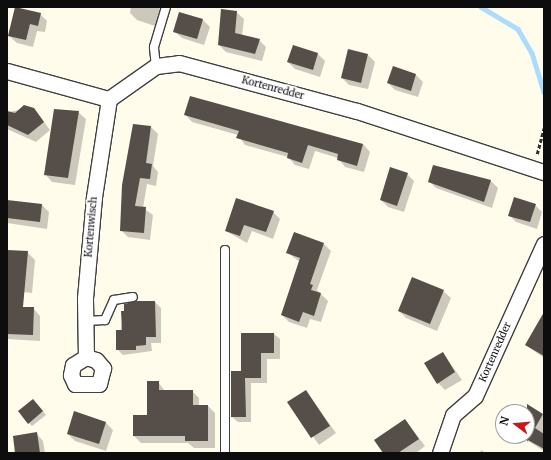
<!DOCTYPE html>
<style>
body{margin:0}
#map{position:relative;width:551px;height:460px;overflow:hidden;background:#fffcec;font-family:Merriweather,serif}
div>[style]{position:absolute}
.shadow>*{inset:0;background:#0003}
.stream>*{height:4.5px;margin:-2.25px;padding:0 2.25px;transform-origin:2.25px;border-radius:2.25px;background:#abdcfc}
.building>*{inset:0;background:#564e48}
.path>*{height:2.5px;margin-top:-1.25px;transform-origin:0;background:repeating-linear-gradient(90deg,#2f2f2f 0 4px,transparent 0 6px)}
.roads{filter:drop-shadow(1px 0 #404040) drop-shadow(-1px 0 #404040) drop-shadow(0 1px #404040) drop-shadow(0 -1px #404040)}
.service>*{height:8px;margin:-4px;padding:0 4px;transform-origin:4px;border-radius:4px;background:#fff}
.minor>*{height:15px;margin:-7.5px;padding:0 7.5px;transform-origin:7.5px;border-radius:7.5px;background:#fff}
span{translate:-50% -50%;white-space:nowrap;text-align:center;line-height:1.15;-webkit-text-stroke:4px #fff;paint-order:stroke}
.street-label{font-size:10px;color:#0d0d0d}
.frame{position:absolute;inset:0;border:8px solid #0d0d0d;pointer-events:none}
.north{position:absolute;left:495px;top:404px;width:40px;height:40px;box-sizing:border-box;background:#fff;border:1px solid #9e9e9e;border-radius:50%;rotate:286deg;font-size:11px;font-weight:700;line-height:16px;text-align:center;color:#0d0d0d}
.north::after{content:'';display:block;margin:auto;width:14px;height:18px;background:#ca171b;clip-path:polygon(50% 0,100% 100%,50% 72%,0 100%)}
</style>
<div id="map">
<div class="shadow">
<i style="clip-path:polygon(131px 7px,160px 7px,155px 26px,137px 20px,130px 13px)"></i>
<i style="clip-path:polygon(236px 12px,244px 19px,242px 36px,259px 40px,266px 47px,262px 61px,226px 52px,219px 45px)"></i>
<i style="clip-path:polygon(180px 13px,203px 20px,210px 27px,204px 45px,182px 38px,174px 31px)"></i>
<i style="clip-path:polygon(40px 14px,47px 21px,45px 32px,37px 31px,33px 47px,17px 43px,9px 36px)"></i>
<i style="clip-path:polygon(318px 54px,325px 61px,320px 77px,295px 69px,288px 62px)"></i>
<i style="clip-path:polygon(367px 54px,375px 62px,368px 89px,349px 85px,342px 78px)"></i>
<i style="clip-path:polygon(416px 75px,423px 82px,418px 97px,395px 90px,388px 83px)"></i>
<i style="clip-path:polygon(34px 108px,50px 130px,36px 142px,7px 129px,7px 112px)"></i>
<i style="clip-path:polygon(78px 112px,86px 119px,75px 185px,52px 182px,45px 174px)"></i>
<i style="clip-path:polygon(185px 114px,363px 144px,370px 152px,364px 172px,345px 167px,338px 158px,315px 151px,309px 169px,295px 165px,288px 157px,245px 145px,238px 135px,192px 122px)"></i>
<i style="clip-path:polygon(151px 127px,158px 134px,153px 166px,158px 172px,156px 186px,147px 184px,143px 208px,153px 215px,150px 240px,128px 237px,121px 230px)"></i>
<i style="clip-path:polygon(407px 174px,414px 181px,404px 212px,388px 207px,381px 200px)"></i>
<i style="clip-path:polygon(474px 176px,491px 181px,498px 188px,492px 208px,436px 188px,429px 181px)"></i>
<i style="clip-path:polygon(7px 201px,42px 205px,49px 212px,47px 229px,7px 223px)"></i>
<i style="clip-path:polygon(535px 205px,542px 212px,537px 229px,516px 222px,509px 215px)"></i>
<i style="clip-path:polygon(273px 212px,280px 219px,273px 239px,252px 231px,247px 243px,226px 231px)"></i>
<i style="clip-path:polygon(295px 233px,324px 244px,331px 251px,317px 290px,328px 301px,321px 322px,310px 319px,307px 328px,289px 322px,282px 315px,300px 262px,288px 253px)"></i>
<i style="clip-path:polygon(7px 251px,27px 252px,35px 260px,32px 293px,7px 290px)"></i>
<i style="clip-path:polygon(443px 291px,451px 298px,437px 331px,406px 318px,399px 311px)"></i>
<i style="clip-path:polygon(155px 302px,161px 308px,161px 343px,151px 343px,152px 351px,123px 355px,117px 349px,125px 305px)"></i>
<i style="clip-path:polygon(7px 308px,33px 308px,40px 316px,40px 341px,7px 339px)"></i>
<i style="clip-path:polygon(544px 316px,544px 358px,526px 345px)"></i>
<i style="clip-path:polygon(274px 334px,280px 339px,280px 359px,267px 359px,267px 383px,251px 383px,251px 422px,238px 422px,232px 417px,242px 372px)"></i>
<i style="clip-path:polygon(443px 353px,462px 380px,445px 390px,438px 383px)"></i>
<i style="clip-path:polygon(158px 382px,165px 391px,192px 391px,199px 398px,199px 406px,208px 406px,215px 413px,215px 448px,194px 448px,188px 443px,141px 443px,134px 436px,148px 416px)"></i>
<i style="clip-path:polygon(306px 391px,336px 433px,319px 445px,289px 402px)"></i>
<i style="clip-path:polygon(36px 403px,46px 415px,32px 426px,29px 423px)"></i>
<i style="clip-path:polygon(530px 407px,544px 416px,544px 451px,520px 436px,527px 436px)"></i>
<i style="clip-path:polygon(405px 420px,425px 446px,416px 453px,384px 453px)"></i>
<i style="clip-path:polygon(106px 423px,113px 430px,106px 451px,75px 441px,68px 434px)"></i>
<i style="clip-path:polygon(36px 433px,43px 441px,45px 453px,16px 453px)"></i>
<i style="clip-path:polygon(481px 450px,486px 453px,480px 453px)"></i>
</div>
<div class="stream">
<i style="left:481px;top:7px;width:43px;rotate:30.7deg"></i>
<i style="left:518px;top:29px;width:28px;rotate:60deg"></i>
<i style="left:532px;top:53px;width:41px;rotate:72.9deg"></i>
</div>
<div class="building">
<i style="clip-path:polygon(15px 7px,41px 13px,38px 26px,30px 24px,26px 40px,8px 36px)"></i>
<i style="clip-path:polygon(221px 9px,237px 11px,235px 33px,260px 39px,255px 54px,218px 45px)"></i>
<i style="clip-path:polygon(179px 12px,203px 19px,197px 39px,173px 32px)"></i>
<i style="clip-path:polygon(293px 45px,318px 53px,313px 70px,287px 62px)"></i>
<i style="clip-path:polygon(348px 49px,368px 54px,361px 83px,341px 78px)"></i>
<i style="clip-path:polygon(393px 66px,416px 74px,411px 91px,387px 83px)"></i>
<i style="clip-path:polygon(190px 96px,363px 144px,357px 166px,337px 160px,338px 154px,308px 145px,302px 163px,287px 158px,288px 153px,236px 138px,239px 131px,184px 115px)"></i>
<i style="clip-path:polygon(24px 105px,34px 108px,44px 122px,28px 135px,7px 125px,7px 111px,15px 113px)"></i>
<i style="clip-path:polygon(54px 109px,79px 111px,68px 178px,44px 175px)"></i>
<i style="clip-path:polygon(133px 124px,151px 126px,146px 163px,152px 164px,150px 179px,140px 178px,135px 206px,146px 207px,144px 233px,120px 231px,122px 185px)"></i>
<i style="clip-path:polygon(433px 165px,491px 180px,484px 202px,428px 182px)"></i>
<i style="clip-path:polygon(390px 167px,408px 173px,397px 206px,380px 200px)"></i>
<i style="clip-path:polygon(514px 197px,536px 204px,530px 222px,508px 216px)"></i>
<i style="clip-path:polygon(236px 198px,274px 211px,266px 232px,244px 225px,240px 236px,225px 231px)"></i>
<i style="clip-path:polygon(7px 200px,42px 204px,40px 222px,7px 218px)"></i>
<i style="clip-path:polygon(294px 232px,324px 243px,310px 284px,313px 285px,311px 290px,321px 293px,314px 316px,303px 312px,299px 322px,281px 315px,300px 258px,286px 253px)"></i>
<i style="clip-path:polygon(7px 250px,28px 251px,23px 307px,34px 307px,33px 335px,7px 334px)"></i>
<i style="clip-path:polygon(412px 277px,444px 290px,430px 324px,398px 311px)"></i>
<i style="clip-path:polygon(137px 301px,155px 301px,156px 337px,146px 337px,146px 345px,136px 346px,136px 350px,116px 350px,116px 330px,122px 330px,121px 311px,124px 311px,124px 304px)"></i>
<i style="clip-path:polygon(544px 312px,544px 356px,525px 345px)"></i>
<i style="clip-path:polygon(241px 333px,274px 333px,274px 353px,261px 353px,261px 378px,245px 378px,246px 417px,231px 417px,231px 371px,241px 371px)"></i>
<i style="clip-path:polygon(443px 352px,455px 372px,437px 384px,424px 363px)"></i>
<i style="clip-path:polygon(147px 381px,159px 381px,159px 390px,193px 390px,193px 405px,208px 405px,208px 441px,185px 441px,185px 436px,133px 436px,133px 415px,147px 415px)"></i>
<i style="clip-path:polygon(306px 390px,330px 426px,311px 438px,287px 402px)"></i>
<i style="clip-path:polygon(33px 399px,43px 411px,28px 424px,18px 411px)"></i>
<i style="clip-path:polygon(527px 404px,543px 414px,535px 428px,544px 434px,544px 449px,528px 440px,527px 442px)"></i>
<i style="clip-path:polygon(74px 411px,106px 422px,99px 444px,67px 434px)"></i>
<i style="clip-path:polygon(405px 419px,419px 439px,398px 453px,383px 453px,374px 440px)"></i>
<i style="clip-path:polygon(37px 432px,40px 453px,15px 453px,13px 436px)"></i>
</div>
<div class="path">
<i style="left:537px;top:154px;width:27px;rotate:-75deg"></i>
</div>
<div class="roads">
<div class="service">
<i style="left:156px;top:67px;width:20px;rotate:-96deg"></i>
<i style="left:154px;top:47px;width:42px;rotate:-73.3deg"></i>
<i style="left:86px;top:321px;width:19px;rotate:-3deg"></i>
<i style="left:105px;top:320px;width:22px;rotate:-66deg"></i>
<i style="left:114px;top:300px;width:19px;rotate:-9deg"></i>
<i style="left:225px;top:453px;width:203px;rotate:-90deg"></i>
</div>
<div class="minor">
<i style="left:7px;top:71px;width:106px;rotate:15.4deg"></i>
<i style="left:109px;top:99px;width:57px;rotate:-35.1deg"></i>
<i style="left:156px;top:66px;width:23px;rotate:-7deg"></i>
<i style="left:179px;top:63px;width:184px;rotate:15.1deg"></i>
<i style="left:357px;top:111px;width:197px;rotate:18.1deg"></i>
<i style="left:86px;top:357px;width:10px;rotate:17deg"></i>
<i style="left:96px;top:360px;width:11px;rotate:49deg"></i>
<i style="left:103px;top:368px;width:16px;rotate:104deg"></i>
<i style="left:99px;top:384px;width:24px;rotate:180deg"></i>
<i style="left:75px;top:384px;width:10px;rotate:-114deg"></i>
<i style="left:71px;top:375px;width:10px;rotate:-79deg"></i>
<i style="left:73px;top:365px;width:15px;rotate:-32deg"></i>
<i style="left:86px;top:357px;width:59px;rotate:-91deg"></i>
<i style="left:85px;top:298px;width:101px;rotate:-84.9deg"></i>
<i style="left:94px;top:197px;width:99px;rotate:-81.3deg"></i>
<i style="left:440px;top:453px;width:40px;rotate:-71.1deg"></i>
<i style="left:453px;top:415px;width:29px;rotate:-41deg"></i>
<i style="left:475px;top:396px;width:167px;rotate:-65.6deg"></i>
</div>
</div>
<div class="street-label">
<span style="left:273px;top:88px;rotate:15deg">Kortenredder</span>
<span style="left:91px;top:227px;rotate:-85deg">Kortenwisch</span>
<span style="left:495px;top:352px;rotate:-66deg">Kortenredder</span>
</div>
<div class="frame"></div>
<div class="north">N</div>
</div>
